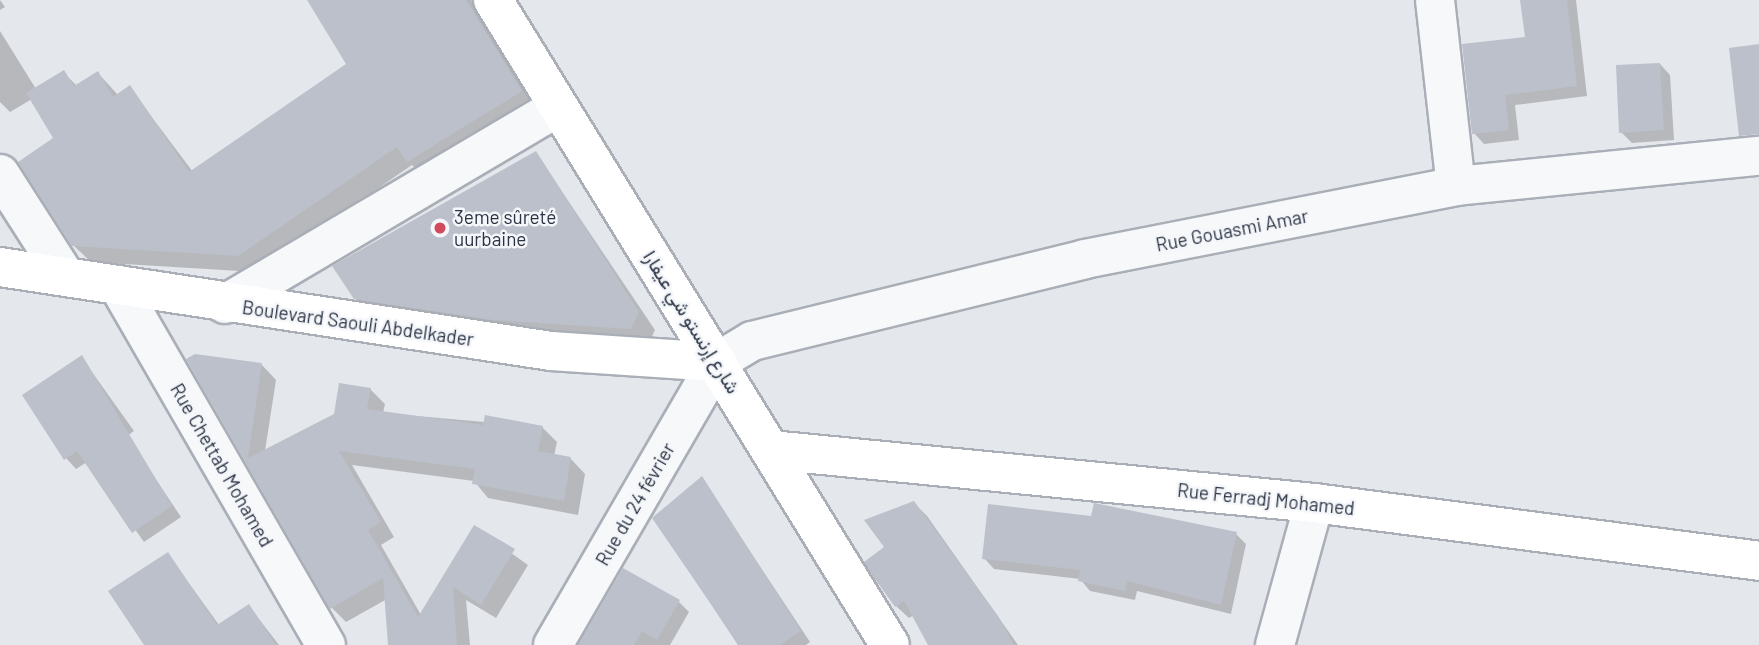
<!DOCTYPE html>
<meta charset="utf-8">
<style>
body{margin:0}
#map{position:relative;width:1759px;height:645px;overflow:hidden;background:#e4e7ec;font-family:Barlow,Vazirmatn,sans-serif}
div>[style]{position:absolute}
.shadow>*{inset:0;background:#0003}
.building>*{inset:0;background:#bbc0ca}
.roads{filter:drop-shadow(2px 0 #a9aeb7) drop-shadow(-2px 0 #a9aeb7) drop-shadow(0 2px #a9aeb7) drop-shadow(0 -2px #a9aeb7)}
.street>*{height:38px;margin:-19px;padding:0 19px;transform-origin:19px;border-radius:19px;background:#f7f8fa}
.secondary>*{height:38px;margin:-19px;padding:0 19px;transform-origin:19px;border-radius:19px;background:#fff}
.dots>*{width:19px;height:19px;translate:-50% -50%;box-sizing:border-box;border:4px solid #f4f6f9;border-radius:50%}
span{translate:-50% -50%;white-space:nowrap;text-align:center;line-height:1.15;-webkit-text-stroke:5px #f4f6f9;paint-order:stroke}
.poi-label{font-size:19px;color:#2b3445}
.left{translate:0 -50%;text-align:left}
.street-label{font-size:19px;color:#2b3445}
</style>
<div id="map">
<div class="shadow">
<i style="clip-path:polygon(0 0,5px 7px,0 10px)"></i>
<i style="clip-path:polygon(309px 0,471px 0,538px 108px,426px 178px,412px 165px,256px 272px,91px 262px,73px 245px,56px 138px,32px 99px,10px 112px,0 102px,0 31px,36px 89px,63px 72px,77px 86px,98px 73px,118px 95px,130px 88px,193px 172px,349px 65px)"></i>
<i style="clip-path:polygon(1522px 0,1576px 0,1587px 96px,1515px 105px,1519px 140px,1484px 144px,1474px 133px,1527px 38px)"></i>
<i style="clip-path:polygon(1660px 64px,1670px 75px,1674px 140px,1632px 143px,1621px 132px)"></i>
<i style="clip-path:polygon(536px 153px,655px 330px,648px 345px,373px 316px,355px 298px)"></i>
<i style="clip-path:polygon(82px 358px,134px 431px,127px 436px,181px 517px,144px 542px,87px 462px,76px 469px,66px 458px)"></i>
<i style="clip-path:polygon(188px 359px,262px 365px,276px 380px,265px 451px,335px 416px,370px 389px,385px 404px,383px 413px,542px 427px,557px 442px,554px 456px,571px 459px,585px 474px,578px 515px,488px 498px,474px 481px,352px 465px,394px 537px,381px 545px,421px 615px,475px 527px,528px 565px,496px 618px,466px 600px,470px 645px,390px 645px,387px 599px,346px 622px,332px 608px)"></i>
<i style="clip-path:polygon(702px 479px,810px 642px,806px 645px,738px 645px,654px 518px)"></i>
<i style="clip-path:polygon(914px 503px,927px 516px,1018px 645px,931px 645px,914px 615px,909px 618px,896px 606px,886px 547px)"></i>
<i style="clip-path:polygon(1095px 505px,1236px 534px,1246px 544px,1231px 614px,1137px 591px,1135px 600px,1090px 591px,1080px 579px,994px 569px,984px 558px,1093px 518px)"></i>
<i style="clip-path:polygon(168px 554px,219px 625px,249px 606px,279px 645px,146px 645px)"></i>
<i style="clip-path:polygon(678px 601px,689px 612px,670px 645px,580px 645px)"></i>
</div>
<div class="building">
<i style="clip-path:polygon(307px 0,466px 0,522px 91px,407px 162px,397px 147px,238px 256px,72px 246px,18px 162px,53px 138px,26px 93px,64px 70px,74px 86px,98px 71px,113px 97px,130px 85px,189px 172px,346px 64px)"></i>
<i style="clip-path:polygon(1520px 0,1567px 0,1577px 86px,1505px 95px,1509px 130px,1472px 134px,1462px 44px,1525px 37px)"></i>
<i style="clip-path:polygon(1759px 44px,1759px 134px,1739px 136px,1729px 48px)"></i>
<i style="clip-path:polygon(1660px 63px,1664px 130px,1619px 133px,1616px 65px)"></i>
<i style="clip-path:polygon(536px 151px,639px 312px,631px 329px,493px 320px,354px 299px,332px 266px)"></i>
<i style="clip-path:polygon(195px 354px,262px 363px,248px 458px,334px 414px,339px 383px,371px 388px,367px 409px,483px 425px,485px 415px,543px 426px,538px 451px,571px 457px,564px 501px,472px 484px,475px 469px,339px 451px,381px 522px,368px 530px,418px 617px,474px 525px,515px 549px,481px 605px,453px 587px,457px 645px,388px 645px,383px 578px,330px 609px,186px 359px)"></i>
<i style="clip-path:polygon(82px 355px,172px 506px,132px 533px,77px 451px,64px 460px,22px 395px)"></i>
<i style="clip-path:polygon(702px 476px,801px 631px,780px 645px,739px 645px,652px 518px)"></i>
<i style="clip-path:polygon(914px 501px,998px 616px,1014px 645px,928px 645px,904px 601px,895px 607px,873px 576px,864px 562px,884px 547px,864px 520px)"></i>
<i style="clip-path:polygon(1094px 503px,1237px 532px,1221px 605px,1127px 581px,1125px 591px,1078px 581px,1080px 570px,982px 559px,988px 504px,1091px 516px)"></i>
<i style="clip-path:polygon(168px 552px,217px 625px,249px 604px,276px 645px,144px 645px,108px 591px)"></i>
<i style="clip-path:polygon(623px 568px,680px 600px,657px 640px,642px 631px,634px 645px,578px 645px)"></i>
</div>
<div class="roads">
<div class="street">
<i style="left:1435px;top:0;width:187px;rotate:83.6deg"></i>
<i style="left:0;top:174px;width:119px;rotate:57.4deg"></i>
<i style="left:118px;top:285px;width:416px;rotate:60deg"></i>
<i style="left:225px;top:304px;width:385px;rotate:-30.6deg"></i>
<i style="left:553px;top:645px;width:327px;rotate:-59.9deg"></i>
<i style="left:717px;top:362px;width:41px;rotate:-31deg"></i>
<i style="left:752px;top:341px;width:343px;rotate:-13.8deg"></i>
<i style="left:1085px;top:259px;width:378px;rotate:-11.1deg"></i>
<i style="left:1456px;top:186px;width:304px;rotate:-5.7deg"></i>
<i style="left:1275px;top:645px;width:147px;rotate:-74.6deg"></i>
</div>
<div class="secondary">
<i style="left:493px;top:0;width:757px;rotate:58.39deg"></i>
<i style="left:0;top:267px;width:557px;rotate:8.67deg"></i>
<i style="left:551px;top:351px;width:166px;rotate:3.8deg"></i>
<i style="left:771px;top:450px;width:546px;rotate:5.57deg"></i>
<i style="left:1314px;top:503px;width:449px;rotate:7.4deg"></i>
</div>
</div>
<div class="dots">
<i style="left:440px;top:228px;background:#d1495b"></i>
</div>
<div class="poi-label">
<span class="left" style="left:454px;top:228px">3eme sûreté<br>uurbaine</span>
</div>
<div class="street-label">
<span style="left:1232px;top:230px;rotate:-11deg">Rue Gouasmi Amar</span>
<span style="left:692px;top:322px;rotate:58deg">شارع إرنستو شي عيفارا</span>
<span style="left:358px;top:323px;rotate:8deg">Boulevard Saouli Abdelkader</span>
<span style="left:222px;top:465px;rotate:60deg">Rue Chettab Mohamed</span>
<span style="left:1266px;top:499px;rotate:6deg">Rue Ferradj Mohamed</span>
<span style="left:635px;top:504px;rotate:-60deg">Rue du 24 février</span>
</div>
</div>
